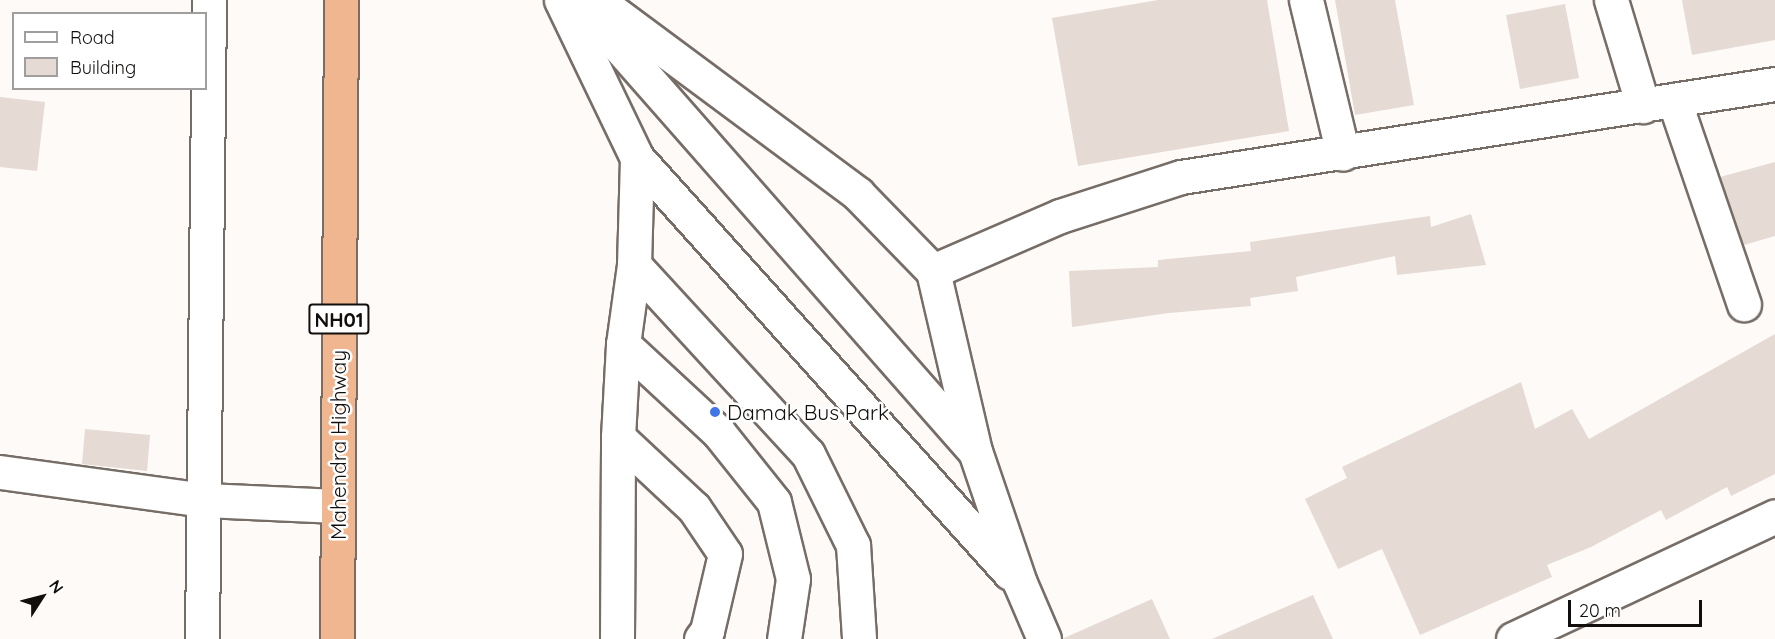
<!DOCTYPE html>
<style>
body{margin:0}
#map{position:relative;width:1775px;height:639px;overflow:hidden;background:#fefaf8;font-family:Quicksand,sans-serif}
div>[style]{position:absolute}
.building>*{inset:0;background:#e5dad4}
.roads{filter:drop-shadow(2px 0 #766d67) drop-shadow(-2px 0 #766d67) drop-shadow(0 2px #766d67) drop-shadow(0 -2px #766d67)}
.minor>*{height:33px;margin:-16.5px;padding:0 16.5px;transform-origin:16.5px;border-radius:16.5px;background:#fff}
.tertiary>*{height:33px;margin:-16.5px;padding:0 16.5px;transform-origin:16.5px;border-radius:16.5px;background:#fff}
.trunk>*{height:33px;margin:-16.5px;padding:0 16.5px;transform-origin:16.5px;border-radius:16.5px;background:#efb690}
.dots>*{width:16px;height:16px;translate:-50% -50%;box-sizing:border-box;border:3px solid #fff;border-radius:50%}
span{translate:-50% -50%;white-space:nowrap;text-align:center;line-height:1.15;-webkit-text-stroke:5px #fff;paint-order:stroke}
.shield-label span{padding:2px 4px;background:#fff;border:2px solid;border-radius:4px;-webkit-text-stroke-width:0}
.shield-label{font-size:20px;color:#110e0c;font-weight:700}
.poi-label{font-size:21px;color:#110e0c}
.left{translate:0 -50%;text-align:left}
.street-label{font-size:21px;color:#110e0c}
.legend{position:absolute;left:12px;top:12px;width:195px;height:78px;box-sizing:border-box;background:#fff;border:2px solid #a09f9e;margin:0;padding:8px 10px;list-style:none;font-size:18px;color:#110e0c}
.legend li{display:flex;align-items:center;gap:12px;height:30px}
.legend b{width:30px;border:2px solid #a09f9e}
.north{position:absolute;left:12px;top:567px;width:60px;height:60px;-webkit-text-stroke:4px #fff;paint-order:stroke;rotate:54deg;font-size:16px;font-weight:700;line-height:24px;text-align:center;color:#110e0c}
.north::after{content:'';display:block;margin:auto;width:21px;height:27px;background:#110e0c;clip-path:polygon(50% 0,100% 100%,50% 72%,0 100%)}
.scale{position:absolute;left:1568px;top:600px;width:134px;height:27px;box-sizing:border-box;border:3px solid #110e0c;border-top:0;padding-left:8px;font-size:18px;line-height:21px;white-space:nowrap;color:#110e0c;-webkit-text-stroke:4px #fff;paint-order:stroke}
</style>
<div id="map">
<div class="building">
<i style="clip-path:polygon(1158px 0,1267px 0,1289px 131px,1078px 166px,1052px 18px)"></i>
<i style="clip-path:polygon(1335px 0,1395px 0,1414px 105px,1355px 115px)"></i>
<i style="clip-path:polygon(1682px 0,1775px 0,1775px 40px,1692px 55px)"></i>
<i style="clip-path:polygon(1565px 4px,1579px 78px,1520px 89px,1506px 15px)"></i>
<i style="clip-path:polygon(0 97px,45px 102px,37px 171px,0 167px)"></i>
<i style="clip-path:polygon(1775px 162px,1775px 236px,1744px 245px,1720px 177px)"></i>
<i style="clip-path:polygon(1471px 214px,1486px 265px,1397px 275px,1395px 256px,1296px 277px,1298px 291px,1250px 298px,1251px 306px,1169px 313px,1072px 327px,1069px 271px,1158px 267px,1158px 260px,1251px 251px,1250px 242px,1430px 216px,1431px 227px)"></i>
<i style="clip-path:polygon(1775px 334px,1775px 474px,1731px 496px,1727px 487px,1666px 520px,1661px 510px,1591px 547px,1547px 565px,1552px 577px,1420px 635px,1382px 549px,1338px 569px,1305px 499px,1347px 478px,1342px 467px,1521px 382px,1535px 429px,1572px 409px,1589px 439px)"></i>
<i style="clip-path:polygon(85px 429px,150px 435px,147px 471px,82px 464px)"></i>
<i style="clip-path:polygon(1313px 595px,1333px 639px,1212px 639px)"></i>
<i style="clip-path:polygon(1152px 599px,1170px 639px,1062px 639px)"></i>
</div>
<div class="roads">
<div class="minor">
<i style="left:561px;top:0;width:175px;rotate:64.3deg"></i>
<i style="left:637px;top:158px;width:558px;rotate:48.05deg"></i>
<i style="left:597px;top:0;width:325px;rotate:36.6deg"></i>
<i style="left:858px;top:194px;width:107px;rotate:45.8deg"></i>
<i style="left:933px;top:271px;width:185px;rotate:76.9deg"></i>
<i style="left:975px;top:451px;width:139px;rotate:71.2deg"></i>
<i style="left:1020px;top:583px;width:61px;rotate:66.8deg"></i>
<i style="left:1306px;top:0;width:158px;rotate:76.5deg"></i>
<i style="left:1611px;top:0;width:111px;rotate:73.2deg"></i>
<i style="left:586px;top:9px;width:585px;rotate:48.68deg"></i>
<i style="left:1674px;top:100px;width:216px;rotate:71.1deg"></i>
<i style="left:637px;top:158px;width:107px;rotate:91.6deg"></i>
<i style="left:634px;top:265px;width:257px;rotate:47.4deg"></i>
<i style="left:808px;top:454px;width:102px;rotate:63.7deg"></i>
<i style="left:853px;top:545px;width:94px;rotate:86.3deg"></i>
<i style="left:634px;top:265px;width:80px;rotate:97.9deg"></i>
<i style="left:623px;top:344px;width:131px;rotate:42.8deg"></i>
<i style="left:719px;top:433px;width:88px;rotate:51.4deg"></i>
<i style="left:774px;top:502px;width:79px;rotate:76.1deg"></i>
<i style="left:793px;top:579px;width:61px;rotate:98.5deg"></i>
<i style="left:933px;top:271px;width:138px;rotate:-23.4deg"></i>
<i style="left:1060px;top:216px;width:127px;rotate:-17.9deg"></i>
<i style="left:1181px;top:177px;width:601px;rotate:-8.9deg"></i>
<i style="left:618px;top:437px;width:104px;rotate:43.1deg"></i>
<i style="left:694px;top:508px;width:55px;rotate:56deg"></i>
<i style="left:725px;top:554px;width:79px;rotate:103.2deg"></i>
<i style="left:707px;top:631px;width:10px;rotate:127deg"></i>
<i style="left:0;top:472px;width:207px;rotate:7.8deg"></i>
<i style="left:205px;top:500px;width:132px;rotate:2.6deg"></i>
<i style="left:202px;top:639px;width:639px;rotate:-89.37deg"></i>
<i style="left:617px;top:639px;width:202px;rotate:-89.7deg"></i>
<i style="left:618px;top:437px;width:93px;rotate:-86.9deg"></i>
</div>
<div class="tertiary">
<i style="left:1513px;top:639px;width:289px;rotate:-25.1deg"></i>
</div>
<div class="trunk">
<i style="left:337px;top:639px;width:639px;rotate:-89.64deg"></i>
</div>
</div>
<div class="dots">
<i style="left:715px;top:412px;background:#4275e6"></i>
</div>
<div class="shield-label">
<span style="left:339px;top:319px">NH01</span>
</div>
<div class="poi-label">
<span class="left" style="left:727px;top:412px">Damak Bus Park</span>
</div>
<div class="street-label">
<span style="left:338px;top:445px;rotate:-90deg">Mahendra Highway</span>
</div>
<ul class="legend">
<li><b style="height:8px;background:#fff"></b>Road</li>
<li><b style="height:16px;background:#e5dad4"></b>Building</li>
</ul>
<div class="north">N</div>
<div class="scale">20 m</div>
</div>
